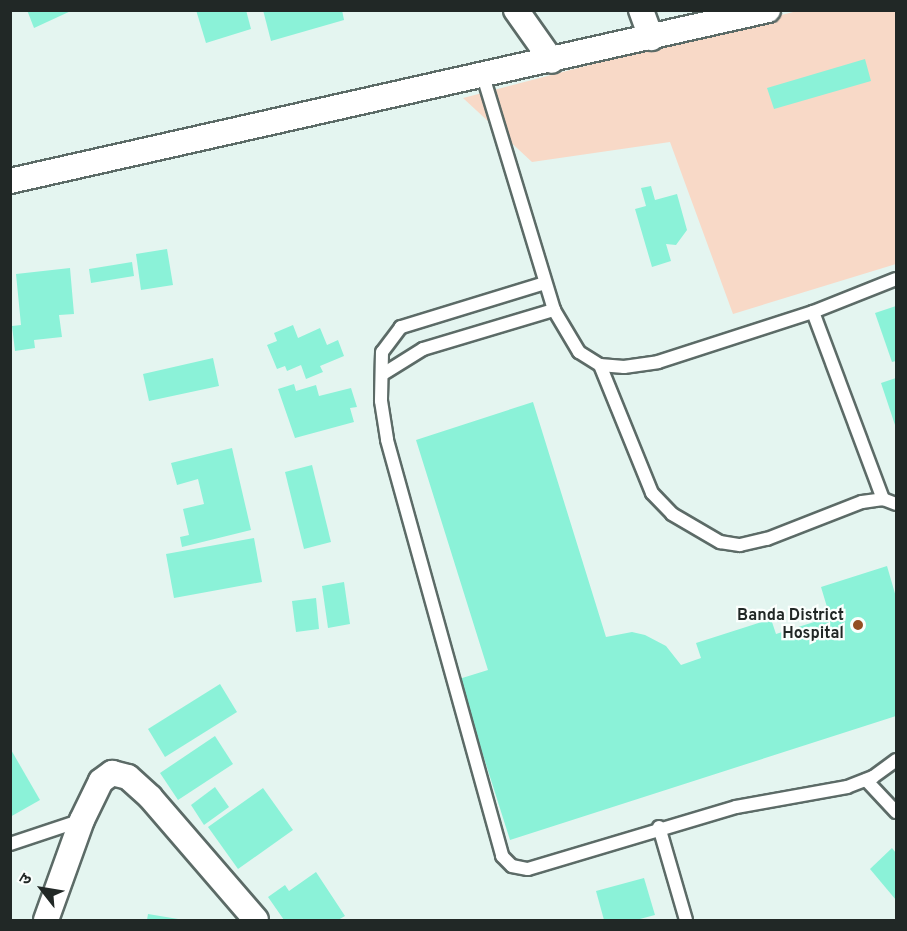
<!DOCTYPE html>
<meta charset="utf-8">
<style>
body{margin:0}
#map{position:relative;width:907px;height:931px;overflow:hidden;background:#e4f5f0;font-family:Overpass,"Noto Sans Devanagari",sans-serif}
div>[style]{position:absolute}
.green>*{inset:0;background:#f8d9c7}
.building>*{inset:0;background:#8bf2d8}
.roads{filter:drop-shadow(2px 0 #5c6b67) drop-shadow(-2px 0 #5c6b67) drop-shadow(0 2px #5c6b67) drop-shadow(0 -2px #5c6b67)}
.service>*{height:12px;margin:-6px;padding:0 6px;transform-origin:6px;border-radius:6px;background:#fff}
.minor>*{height:24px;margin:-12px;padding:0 12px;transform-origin:12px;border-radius:12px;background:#fff}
.dots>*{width:16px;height:16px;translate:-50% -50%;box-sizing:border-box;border:3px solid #fbfffd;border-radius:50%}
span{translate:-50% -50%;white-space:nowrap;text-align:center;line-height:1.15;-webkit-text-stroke:4.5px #fbfffd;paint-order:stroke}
.poi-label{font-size:16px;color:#212826;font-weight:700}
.right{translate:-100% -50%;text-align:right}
.frame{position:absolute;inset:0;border:12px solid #212826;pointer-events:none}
.north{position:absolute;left:12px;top:859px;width:60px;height:60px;-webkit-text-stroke:4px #fbfffd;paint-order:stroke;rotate:301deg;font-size:16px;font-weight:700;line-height:24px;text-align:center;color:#212826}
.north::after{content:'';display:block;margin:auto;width:21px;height:27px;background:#212826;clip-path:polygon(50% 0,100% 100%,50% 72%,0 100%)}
</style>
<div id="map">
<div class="green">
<i style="clip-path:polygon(797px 11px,896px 11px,896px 264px,733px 314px,670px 142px,532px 162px,463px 98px)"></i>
</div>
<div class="building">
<i style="clip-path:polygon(27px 10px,73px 10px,34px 28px)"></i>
<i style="clip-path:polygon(196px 10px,246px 10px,251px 29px,206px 43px)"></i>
<i style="clip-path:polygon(263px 10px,342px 10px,344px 20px,271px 41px)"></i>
<i style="clip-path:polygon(865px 59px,871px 81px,774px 109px,767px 88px)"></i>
<i style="clip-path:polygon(651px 186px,655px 200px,677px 194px,687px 230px,676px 245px,666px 244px,671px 261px,652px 267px,635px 209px,646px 206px,641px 188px)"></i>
<i style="clip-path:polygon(167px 249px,173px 285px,141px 290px,136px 254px)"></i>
<i style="clip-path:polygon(132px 262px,134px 276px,91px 283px,89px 269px)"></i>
<i style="clip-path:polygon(70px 268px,74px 314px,59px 315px,62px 337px,34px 340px,35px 348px,15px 351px,12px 326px,21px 325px,16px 274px)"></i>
<i style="clip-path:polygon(896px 306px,896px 361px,892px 362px,875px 313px)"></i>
<i style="clip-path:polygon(293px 325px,298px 338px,320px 328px,327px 345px,338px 340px,344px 356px,320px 366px,323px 372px,306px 379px,301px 365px,287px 371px,285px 366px,277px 369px,267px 345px,277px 341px,274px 333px)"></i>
<i style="clip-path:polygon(213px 358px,219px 386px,149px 401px,143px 374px)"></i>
<i style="clip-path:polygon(896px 378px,896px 428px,881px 383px)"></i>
<i style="clip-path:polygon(294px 384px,296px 391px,316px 385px,319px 396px,351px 388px,357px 407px,350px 408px,354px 422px,295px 438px,278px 389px)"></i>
<i style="clip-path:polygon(533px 402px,606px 637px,632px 632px,645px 635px,666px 646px,681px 665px,701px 658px,696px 643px,771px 619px,776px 634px,830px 617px,821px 587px,887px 566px,896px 597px,896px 716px,510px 840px,459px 679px,488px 670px,416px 440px)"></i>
<i style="clip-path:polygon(232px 448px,251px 530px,182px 547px,180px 537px,189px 535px,183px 509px,204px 504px,198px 479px,177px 485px,171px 463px)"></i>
<i style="clip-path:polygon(312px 465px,331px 542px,304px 549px,285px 472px)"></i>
<i style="clip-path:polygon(254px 538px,262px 582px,174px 598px,166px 554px)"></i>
<i style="clip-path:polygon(344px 582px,350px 624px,328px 628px,322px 586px)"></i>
<i style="clip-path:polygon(316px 598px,319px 629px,296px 632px,292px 601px)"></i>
<i style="clip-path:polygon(220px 684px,237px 712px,165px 757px,148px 729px)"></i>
<i style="clip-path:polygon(215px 736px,233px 764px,178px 800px,160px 773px)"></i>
<i style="clip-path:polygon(10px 748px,40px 800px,10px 817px)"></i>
<i style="clip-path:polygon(215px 787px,229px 807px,204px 825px,191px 805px)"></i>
<i style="clip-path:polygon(263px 788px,293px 830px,238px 869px,208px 827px)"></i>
<i style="clip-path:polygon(892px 848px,896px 853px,896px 900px,870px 869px)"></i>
<i style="clip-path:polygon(316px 872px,345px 916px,338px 920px,284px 920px,268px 897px,285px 885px,289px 891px)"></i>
<i style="clip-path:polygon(644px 878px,655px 915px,636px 920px,604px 920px,596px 891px)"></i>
<i style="clip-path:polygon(148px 914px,178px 919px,177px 920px,147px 920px)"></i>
</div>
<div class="roads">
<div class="service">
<i style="left:483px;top:76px;width:245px;rotate:73.1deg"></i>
<i style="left:554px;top:310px;width:49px;rotate:59.2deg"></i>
<i style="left:579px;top:352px;width:25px;rotate:32deg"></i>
<i style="left:600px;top:365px;width:24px;rotate:5deg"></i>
<i style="left:624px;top:367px;width:34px;rotate:-8deg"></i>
<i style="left:658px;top:362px;width:163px;rotate:-17.9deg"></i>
<i style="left:813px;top:312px;width:89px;rotate:-21.7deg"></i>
<i style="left:545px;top:283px;width:151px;rotate:163deg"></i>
<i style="left:401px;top:327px;width:31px;rotate:127deg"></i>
<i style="left:382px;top:352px;width:49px;rotate:91.2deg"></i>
<i style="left:381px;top:401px;width:39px;rotate:81deg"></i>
<i style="left:387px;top:440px;width:432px;rotate:74.5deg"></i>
<i style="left:502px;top:856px;width:14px;rotate:45deg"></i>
<i style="left:512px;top:866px;width:16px;rotate:11deg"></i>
<i style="left:528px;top:869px;width:217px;rotate:-16.6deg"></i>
<i style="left:736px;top:807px;width:113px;rotate:-10.2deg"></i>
<i style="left:847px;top:787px;width:28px;rotate:-21deg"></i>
<i style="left:873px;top:777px;width:29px;rotate:-36deg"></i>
<i style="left:813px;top:312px;width:200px;rotate:69.5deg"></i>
<i style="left:600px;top:365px;width:138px;rotate:67.9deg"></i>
<i style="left:652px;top:493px;width:29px;rotate:46deg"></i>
<i style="left:672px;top:514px;width:56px;rotate:30.3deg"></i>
<i style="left:720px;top:542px;width:20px;rotate:9deg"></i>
<i style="left:740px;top:545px;width:28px;rotate:-13deg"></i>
<i style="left:767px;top:539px;width:102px;rotate:-21.3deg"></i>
<i style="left:862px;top:502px;width:21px;rotate:-8deg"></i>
<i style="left:883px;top:499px;width:14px;rotate:21deg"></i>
<i style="left:383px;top:374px;width:47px;rotate:-32deg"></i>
<i style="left:423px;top:349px;width:137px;rotate:-16.6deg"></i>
<i style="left:866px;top:780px;width:44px;rotate:46.8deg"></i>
<i style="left:659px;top:827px;width:97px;rotate:73.8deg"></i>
<i style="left:10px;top:844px;width:76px;rotate:-18.4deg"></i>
</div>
<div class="minor">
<i style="left:516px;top:10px;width:62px;rotate:54.8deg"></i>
<i style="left:641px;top:10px;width:30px;rotate:70deg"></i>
<i style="left:10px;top:181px;width:777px;rotate:-12.71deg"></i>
<i style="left:46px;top:920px;width:106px;rotate:-70.2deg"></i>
<i style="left:82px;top:820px;width:43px;rotate:-64deg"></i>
<i style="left:101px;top:781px;width:14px;rotate:-36deg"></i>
<i style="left:112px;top:773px;width:16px;rotate:14deg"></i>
<i style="left:128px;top:777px;width:30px;rotate:42deg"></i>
<i style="left:150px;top:797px;width:162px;rotate:49.2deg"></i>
</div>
</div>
<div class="dots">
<i style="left:858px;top:625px;background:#945023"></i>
</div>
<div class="poi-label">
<span class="right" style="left:844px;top:625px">Banda District<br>Hospital</span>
</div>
<div class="frame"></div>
<div class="north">उ</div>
</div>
